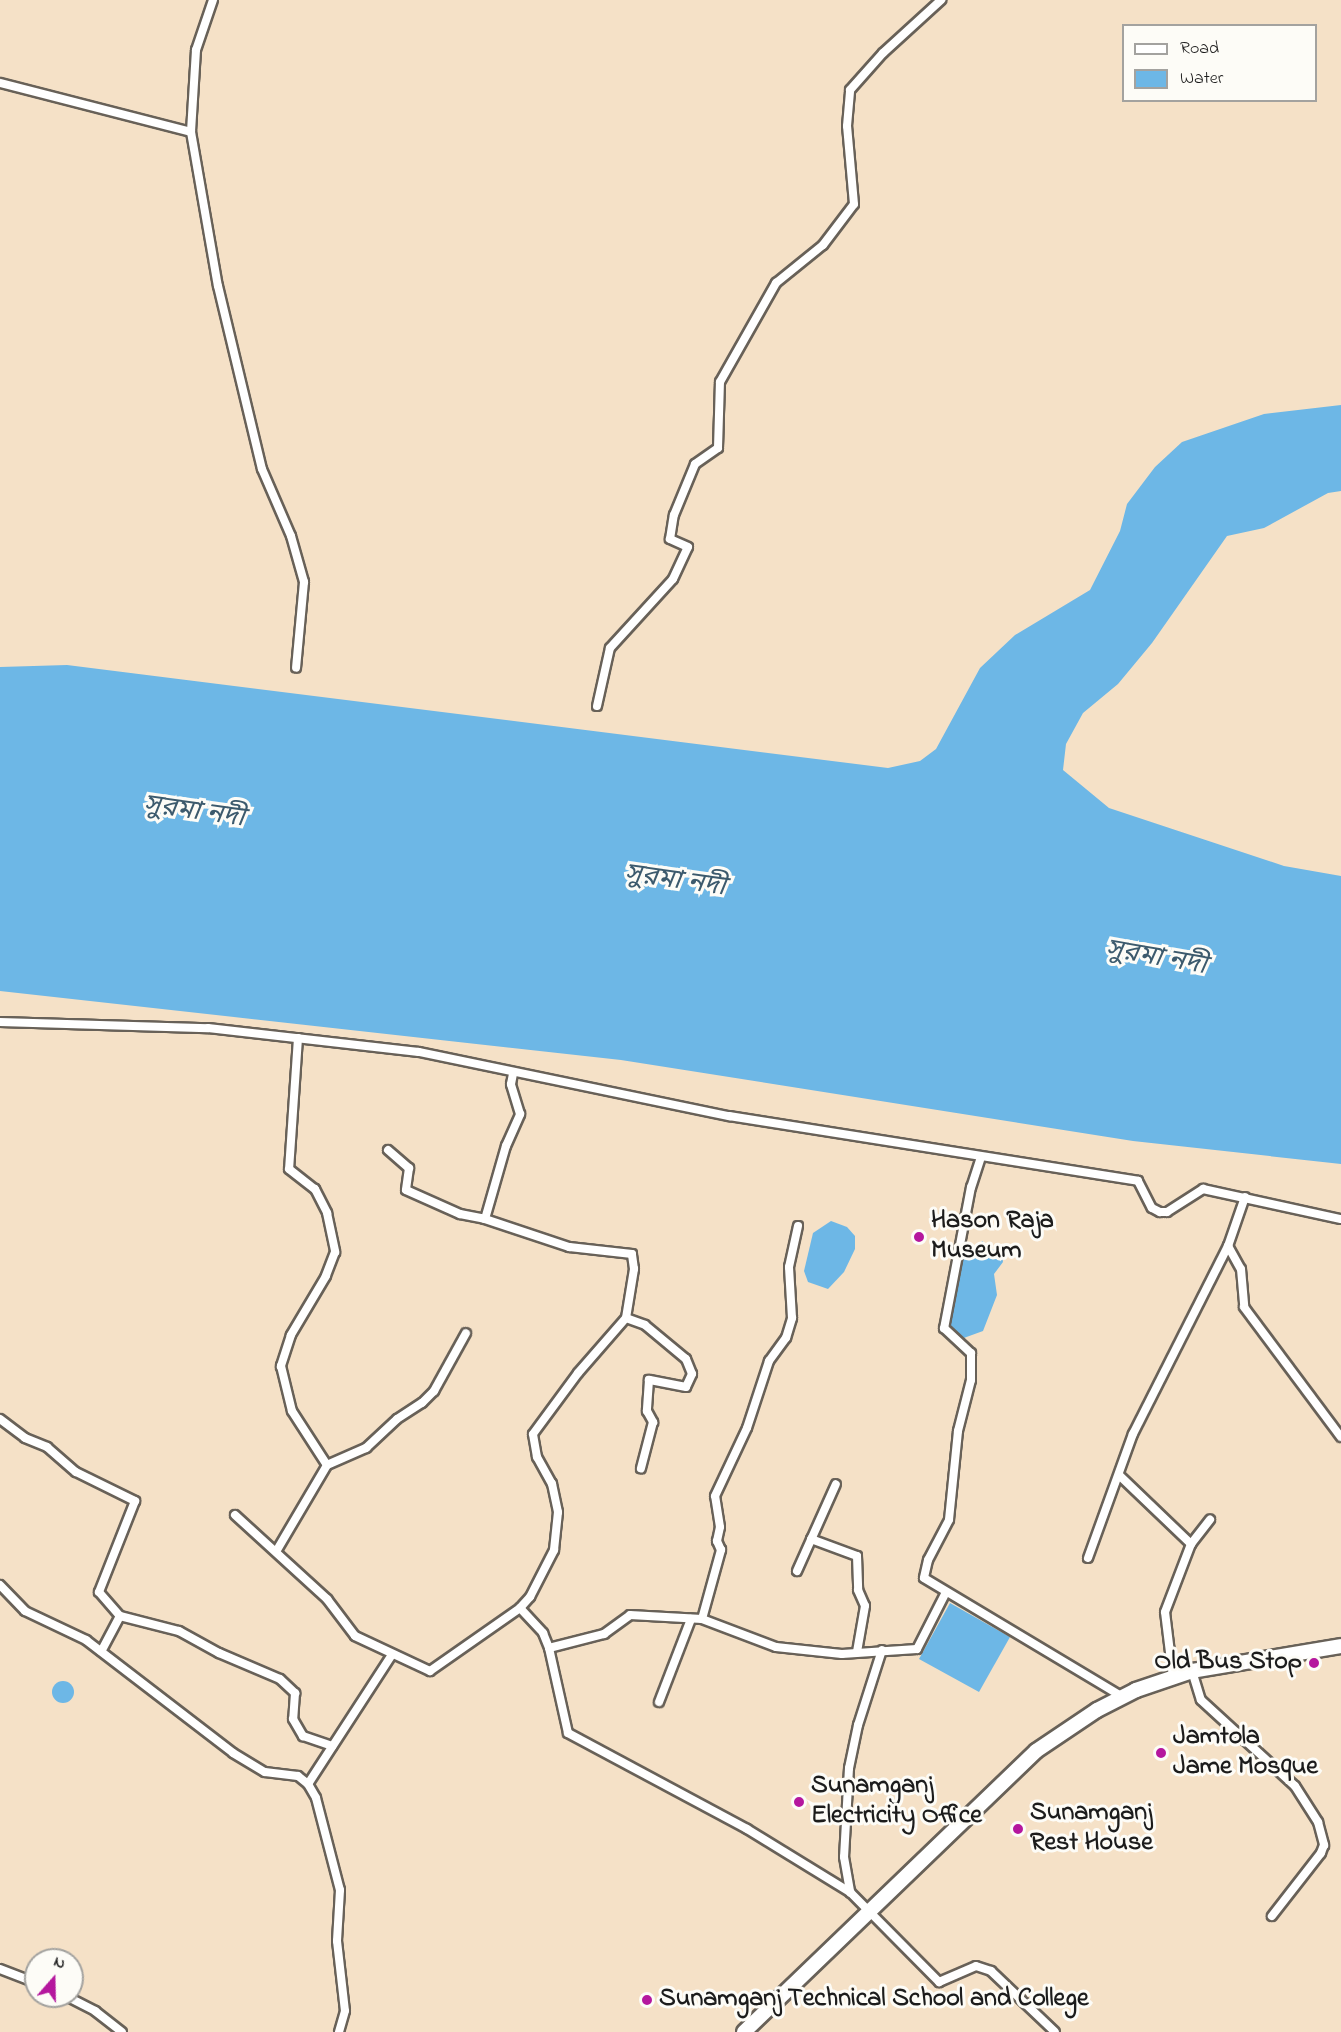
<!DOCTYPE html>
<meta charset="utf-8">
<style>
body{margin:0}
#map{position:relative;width:1341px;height:2032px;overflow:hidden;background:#f5e1c7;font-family:"Indie Flower","Noto Sans Bengali",sans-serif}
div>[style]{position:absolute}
.water>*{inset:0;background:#6db7e6}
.round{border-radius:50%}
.roads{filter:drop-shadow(2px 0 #686158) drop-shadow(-2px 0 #686158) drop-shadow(0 2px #686158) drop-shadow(0 -2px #686158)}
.minor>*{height:8px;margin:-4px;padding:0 4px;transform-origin:4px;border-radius:4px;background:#fff}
.primary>*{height:14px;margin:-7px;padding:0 7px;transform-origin:7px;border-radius:7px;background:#fff}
.dots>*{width:16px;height:16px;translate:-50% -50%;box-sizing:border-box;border:3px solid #fdfcf7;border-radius:50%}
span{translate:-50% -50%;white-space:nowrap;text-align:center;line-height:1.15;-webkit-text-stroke:6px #fdfcf7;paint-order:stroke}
.poi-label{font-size:26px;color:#1c1c1c;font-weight:700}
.left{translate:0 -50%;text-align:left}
.right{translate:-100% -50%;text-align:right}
.water-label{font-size:27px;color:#3c5a6d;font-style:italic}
.legend{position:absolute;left:1122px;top:24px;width:195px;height:78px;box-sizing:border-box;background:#fdfcf7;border:2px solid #a3a29f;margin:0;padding:8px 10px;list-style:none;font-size:18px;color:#1c1c1c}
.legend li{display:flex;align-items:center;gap:12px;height:30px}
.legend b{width:30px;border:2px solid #a3a29f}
.north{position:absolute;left:24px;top:1948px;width:60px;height:60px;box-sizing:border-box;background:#fdfcf7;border:2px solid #a3a29f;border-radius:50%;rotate:20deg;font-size:16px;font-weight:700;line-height:24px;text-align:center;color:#1c1c1c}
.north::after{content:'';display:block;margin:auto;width:21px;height:27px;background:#b5179e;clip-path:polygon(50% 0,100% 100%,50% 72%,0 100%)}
</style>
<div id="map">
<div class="water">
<i style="clip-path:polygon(1341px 405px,1341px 491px,1328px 493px,1264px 528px,1227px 536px,1152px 643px,1118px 684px,1083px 713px,1066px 744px,1063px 770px,1109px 808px,1284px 866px,1341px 876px,1341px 1164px,1133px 1141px,621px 1060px,0 991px,0 667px,67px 665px,888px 768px,920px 761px,936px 749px,980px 668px,1015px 635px,1090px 590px,1120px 531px,1127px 504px,1155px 467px,1182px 442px,1264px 414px)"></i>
<i style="clip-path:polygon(831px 1221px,847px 1227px,855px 1236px,855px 1249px,844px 1272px,828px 1289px,808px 1282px,804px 1271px,813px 1233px)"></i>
<i style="clip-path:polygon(982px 1241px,1002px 1256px,1003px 1262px,994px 1274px,997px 1295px,983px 1331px,961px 1339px,947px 1325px,963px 1250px,977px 1251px)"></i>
<i style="clip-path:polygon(950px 1603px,1010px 1637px,979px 1692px,919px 1659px)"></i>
<i class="round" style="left:52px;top:1681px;width:22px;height:22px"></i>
</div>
<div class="roads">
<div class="minor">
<i style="left:213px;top:0;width:53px;rotate:108.8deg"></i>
<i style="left:196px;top:50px;width:82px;rotate:93.5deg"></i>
<i style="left:191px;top:132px;width:156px;rotate:80.1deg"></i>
<i style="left:218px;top:286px;width:188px;rotate:76.5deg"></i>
<i style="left:262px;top:469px;width:73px;rotate:66.6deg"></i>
<i style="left:291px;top:536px;width:48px;rotate:74.2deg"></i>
<i style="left:304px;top:582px;width:86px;rotate:95.3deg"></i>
<i style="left:0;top:83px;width:197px;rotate:14.4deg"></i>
<i style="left:597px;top:706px;width:59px;rotate:-77.4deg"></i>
<i style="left:610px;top:648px;width:93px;rotate:-47.6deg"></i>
<i style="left:673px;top:579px;width:35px;rotate:-65deg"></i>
<i style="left:688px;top:547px;width:20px;rotate:-156deg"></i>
<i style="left:670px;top:539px;width:24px;rotate:-81deg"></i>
<i style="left:674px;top:515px;width:55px;rotate:-67.6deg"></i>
<i style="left:695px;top:464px;width:28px;rotate:-35deg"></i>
<i style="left:718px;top:448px;width:66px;rotate:-88.3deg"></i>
<i style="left:720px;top:382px;width:114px;rotate:-60.5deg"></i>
<i style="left:776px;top:283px;width:60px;rotate:-39deg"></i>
<i style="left:823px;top:245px;width:51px;rotate:-52.9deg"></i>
<i style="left:854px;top:204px;width:78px;rotate:-95.1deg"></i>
<i style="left:847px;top:126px;width:36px;rotate:-85deg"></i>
<i style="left:850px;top:90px;width:50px;rotate:-48.3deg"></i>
<i style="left:883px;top:53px;width:79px;rotate:-42.4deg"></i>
<i style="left:0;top:1022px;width:208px;rotate:1.7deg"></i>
<i style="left:208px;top:1028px;width:212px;rotate:6.5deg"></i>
<i style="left:419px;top:1052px;width:317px;rotate:11.7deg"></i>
<i style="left:729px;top:1116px;width:414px;rotate:9deg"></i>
<i style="left:1138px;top:1181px;width:30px;rotate:63deg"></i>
<i style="left:1152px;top:1208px;width:9px;rotate:27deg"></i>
<i style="left:1160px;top:1212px;width:7px"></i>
<i style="left:1167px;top:1212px;width:43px;rotate:-32.6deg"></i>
<i style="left:1203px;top:1189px;width:141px;rotate:12.3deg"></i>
<i style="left:298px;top:1038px;width:131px;rotate:93.9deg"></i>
<i style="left:289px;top:1169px;width:33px;rotate:38deg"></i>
<i style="left:315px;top:1189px;width:27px;rotate:63deg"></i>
<i style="left:327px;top:1213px;width:40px;rotate:78deg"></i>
<i style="left:335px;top:1252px;width:26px;rotate:111deg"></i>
<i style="left:326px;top:1276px;width:69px;rotate:120.7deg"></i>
<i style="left:291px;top:1335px;width:33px;rotate:108deg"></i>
<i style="left:281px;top:1366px;width:46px;rotate:76.3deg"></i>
<i style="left:292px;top:1411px;width:64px;rotate:57.1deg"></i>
<i style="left:388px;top:1150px;width:28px;rotate:41deg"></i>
<i style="left:409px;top:1168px;width:22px;rotate:98deg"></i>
<i style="left:406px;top:1190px;width:59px;rotate:24deg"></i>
<i style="left:460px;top:1214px;width:25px;rotate:11deg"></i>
<i style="left:485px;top:1219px;width:76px;rotate:-74deg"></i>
<i style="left:506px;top:1146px;width:35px;rotate:-66deg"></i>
<i style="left:520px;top:1114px;width:31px;rotate:-107deg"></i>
<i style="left:511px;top:1084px;width:10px;rotate:-79deg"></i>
<i style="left:981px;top:1157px;width:32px;rotate:108deg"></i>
<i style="left:971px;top:1187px;width:144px;rotate:100.8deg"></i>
<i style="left:944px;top:1328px;width:37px;rotate:43deg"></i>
<i style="left:971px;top:1353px;width:27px;rotate:90deg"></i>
<i style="left:971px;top:1380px;width:53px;rotate:104.3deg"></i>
<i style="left:958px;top:1431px;width:89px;rotate:95.8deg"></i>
<i style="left:949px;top:1520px;width:45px;rotate:117.7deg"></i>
<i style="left:928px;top:1560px;width:18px;rotate:103deg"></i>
<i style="left:924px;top:1578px;width:232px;rotate:30.9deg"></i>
<i style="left:1245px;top:1197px;width:52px;rotate:109.1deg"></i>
<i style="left:1228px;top:1246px;width:26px;rotate:61deg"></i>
<i style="left:1241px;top:1269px;width:38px;rotate:85deg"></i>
<i style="left:1244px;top:1307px;width:162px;rotate:53.3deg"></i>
<i style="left:626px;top:1318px;width:20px;rotate:20deg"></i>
<i style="left:645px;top:1325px;width:53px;rotate:39.7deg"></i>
<i style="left:686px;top:1359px;width:16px;rotate:68deg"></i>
<i style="left:692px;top:1374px;width:14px;rotate:115deg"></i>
<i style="left:686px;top:1387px;width:38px;rotate:-169deg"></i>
<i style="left:649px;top:1380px;width:31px;rotate:94deg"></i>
<i style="left:647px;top:1411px;width:13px;rotate:61deg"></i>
<i style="left:653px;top:1422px;width:48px;rotate:104.6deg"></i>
<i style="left:0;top:1419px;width:31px;rotate:37deg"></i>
<i style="left:25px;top:1438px;width:24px;rotate:22deg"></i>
<i style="left:47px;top:1447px;width:38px;rotate:41deg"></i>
<i style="left:76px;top:1472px;width:66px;rotate:26.2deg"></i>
<i style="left:135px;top:1501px;width:98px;rotate:111.6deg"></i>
<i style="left:99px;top:1592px;width:32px;rotate:49deg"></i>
<i style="left:120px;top:1616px;width:40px;rotate:118deg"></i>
<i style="left:1119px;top:1475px;width:100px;rotate:43.8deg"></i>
<i style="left:235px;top:1515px;width:125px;rotate:42.4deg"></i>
<i style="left:327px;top:1599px;width:46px;rotate:52.9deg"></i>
<i style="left:355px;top:1636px;width:83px;rotate:25deg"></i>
<i style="left:430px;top:1671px;width:110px;rotate:-35deg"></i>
<i style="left:520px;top:1608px;width:15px;rotate:-48deg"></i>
<i style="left:530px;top:1597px;width:53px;rotate:-62.9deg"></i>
<i style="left:554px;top:1550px;width:38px;rotate:-84deg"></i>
<i style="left:558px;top:1512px;width:29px;rotate:-102deg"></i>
<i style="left:552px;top:1484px;width:31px;rotate:-119deg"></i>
<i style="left:537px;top:1457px;width:23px;rotate:-100deg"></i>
<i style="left:533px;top:1434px;width:76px;rotate:-53.6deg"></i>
<i style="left:578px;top:1373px;width:73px;rotate:-48.9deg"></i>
<i style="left:626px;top:1318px;width:50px;rotate:-80.7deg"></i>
<i style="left:634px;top:1269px;width:15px;rotate:-98deg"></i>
<i style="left:632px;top:1254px;width:63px;rotate:-173.7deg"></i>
<i style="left:569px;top:1247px;width:89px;rotate:-161.6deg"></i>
<i style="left:811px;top:1539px;width:49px;rotate:20.3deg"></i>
<i style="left:857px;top:1556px;width:34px;rotate:88deg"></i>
<i style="left:858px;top:1590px;width:17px;rotate:66deg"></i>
<i style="left:865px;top:1606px;width:47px;rotate:99.9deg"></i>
<i style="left:277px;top:1550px;width:99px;rotate:-59.5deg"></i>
<i style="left:327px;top:1465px;width:43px;rotate:-23.6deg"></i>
<i style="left:366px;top:1448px;width:42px;rotate:-43.1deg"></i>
<i style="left:397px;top:1419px;width:30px;rotate:-33deg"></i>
<i style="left:422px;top:1403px;width:17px;rotate:-45deg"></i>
<i style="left:434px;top:1391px;width:66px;rotate:-61.1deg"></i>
<i style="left:1088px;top:1558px;width:132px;rotate:-70.1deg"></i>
<i style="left:1133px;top:1434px;width:211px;rotate:-63.2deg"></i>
<i style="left:797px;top:1571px;width:95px;rotate:-65.9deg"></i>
<i style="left:0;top:1585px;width:36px;rotate:46deg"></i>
<i style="left:25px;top:1611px;width:68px;rotate:25.4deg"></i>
<i style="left:86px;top:1640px;width:185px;rotate:37.5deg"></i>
<i style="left:233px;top:1753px;width:37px;rotate:31deg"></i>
<i style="left:265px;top:1772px;width:33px;rotate:7deg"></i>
<i style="left:298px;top:1776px;width:13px;rotate:39deg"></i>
<i style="left:308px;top:1784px;width:16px;rotate:60deg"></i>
<i style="left:316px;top:1798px;width:95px;rotate:75.4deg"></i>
<i style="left:340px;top:1890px;width:51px;rotate:93.4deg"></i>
<i style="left:337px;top:1941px;width:70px;rotate:83.5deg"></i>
<i style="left:345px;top:2011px;width:22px;rotate:106deg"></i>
<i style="left:520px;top:1608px;width:34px;rotate:47deg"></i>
<i style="left:543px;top:1633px;width:16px;rotate:68deg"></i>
<i style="left:549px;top:1648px;width:87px;rotate:77.4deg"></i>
<i style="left:568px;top:1733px;width:203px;rotate:28.2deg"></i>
<i style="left:747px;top:1829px;width:121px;rotate:31.5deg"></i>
<i style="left:120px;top:1616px;width:61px;rotate:14.3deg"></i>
<i style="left:179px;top:1631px;width:46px;rotate:28.8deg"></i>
<i style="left:219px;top:1653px;width:66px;rotate:23.1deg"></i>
<i style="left:280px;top:1679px;width:21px;rotate:43deg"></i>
<i style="left:295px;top:1693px;width:26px;rotate:94deg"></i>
<i style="left:293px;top:1719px;width:20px;rotate:60deg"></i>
<i style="left:303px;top:1736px;width:31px;rotate:19deg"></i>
<i style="left:702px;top:1619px;width:72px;rotate:-74.6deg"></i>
<i style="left:721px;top:1550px;width:10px;rotate:-114deg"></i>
<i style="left:717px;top:1541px;width:14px;rotate:-78deg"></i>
<i style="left:720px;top:1527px;width:31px;rotate:-99deg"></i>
<i style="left:715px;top:1496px;width:75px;rotate:-64.8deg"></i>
<i style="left:747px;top:1428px;width:71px;rotate:-71.8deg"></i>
<i style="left:769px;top:1361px;width:29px;rotate:-54deg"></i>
<i style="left:786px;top:1338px;width:21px;rotate:-73deg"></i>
<i style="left:792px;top:1318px;width:51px;rotate:-93.4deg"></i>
<i style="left:789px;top:1267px;width:42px;rotate:-77.6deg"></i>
<i style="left:549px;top:1648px;width:57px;rotate:-14.3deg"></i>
<i style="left:604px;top:1634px;width:32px;rotate:-36deg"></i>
<i style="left:630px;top:1615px;width:72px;rotate:3.2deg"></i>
<i style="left:702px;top:1619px;width:79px;rotate:20.7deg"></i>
<i style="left:776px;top:1647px;width:66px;rotate:6.1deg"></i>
<i style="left:842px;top:1654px;width:75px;rotate:-3.8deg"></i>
<i style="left:917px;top:1649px;width:64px;rotate:-63deg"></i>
<i style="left:882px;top:1650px;width:79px;rotate:107.7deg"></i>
<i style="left:858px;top:1725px;width:44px;rotate:101.8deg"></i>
<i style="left:849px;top:1768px;width:89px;rotate:93.2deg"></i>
<i style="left:844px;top:1857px;width:36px;rotate:80deg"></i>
<i style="left:850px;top:1892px;width:127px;rotate:45.3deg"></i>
<i style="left:939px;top:1982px;width:40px;rotate:-23.4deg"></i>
<i style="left:976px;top:1966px;width:16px;rotate:18deg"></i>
<i style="left:991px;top:1971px;width:88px;rotate:43.6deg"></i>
<i style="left:1192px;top:1671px;width:30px;rotate:73deg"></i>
<i style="left:1201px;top:1700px;width:127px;rotate:42.5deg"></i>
<i style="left:1295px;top:1786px;width:43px;rotate:57.4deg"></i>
<i style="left:1318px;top:1822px;width:24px;rotate:75deg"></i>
<i style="left:1324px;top:1845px;width:9px;rotate:111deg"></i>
<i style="left:1321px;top:1853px;width:80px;rotate:127.9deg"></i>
<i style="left:1173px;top:1677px;width:65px;rotate:-97deg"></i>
<i style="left:1165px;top:1612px;width:73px;rotate:-69.1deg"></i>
<i style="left:1191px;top:1544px;width:31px;rotate:-52deg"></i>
<i style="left:659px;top:1702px;width:89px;rotate:-68.9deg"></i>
<i style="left:308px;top:1784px;width:153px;rotate:-57deg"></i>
<i style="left:0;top:1969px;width:39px;rotate:21deg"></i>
<i style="left:66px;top:1996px;width:33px;rotate:27deg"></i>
<i style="left:95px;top:2011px;width:34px;rotate:38deg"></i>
</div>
<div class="primary">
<i style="left:744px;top:2032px;width:405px;rotate:-43.9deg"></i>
<i style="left:1036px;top:1751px;width:73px;rotate:-33.9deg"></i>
<i style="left:1097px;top:1710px;width:44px;rotate:-27.1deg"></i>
<i style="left:1136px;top:1690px;width:59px;rotate:-18.7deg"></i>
<i style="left:1192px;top:1671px;width:151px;rotate:-9.5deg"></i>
</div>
</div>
<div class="dots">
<i style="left:919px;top:1237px;background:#b5179e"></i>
<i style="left:1314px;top:1663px;background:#b5179e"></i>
<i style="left:1161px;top:1753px;background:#b5179e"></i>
<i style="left:799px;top:1802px;background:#b5179e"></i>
<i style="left:1018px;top:1829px;background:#b5179e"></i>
<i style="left:647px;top:2000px;background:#b5179e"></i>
</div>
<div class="poi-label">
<span class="left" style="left:931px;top:1237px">Hason Raja<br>Museum</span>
<span class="right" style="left:1302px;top:1663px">Old Bus Stop</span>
<span class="left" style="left:1173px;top:1753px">Jamtola<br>Jame Mosque</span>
<span class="left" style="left:811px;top:1802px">Sunamganj<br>Electricity Office</span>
<span class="left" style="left:1030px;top:1829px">Sunamganj<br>Rest House</span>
<span class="left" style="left:659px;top:2000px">Sunamganj Technical School and College</span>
</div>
<div class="water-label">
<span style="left:194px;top:812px;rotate:8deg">সুরমা নদী</span>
<span style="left:675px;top:881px;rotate:8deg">সুরমা নদী</span>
<span style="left:1156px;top:958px;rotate:10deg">সুরমা নদী</span>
</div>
<ul class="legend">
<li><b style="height:8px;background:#fff"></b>Road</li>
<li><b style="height:16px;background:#6db7e6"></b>Water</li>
</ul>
<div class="north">N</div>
</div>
